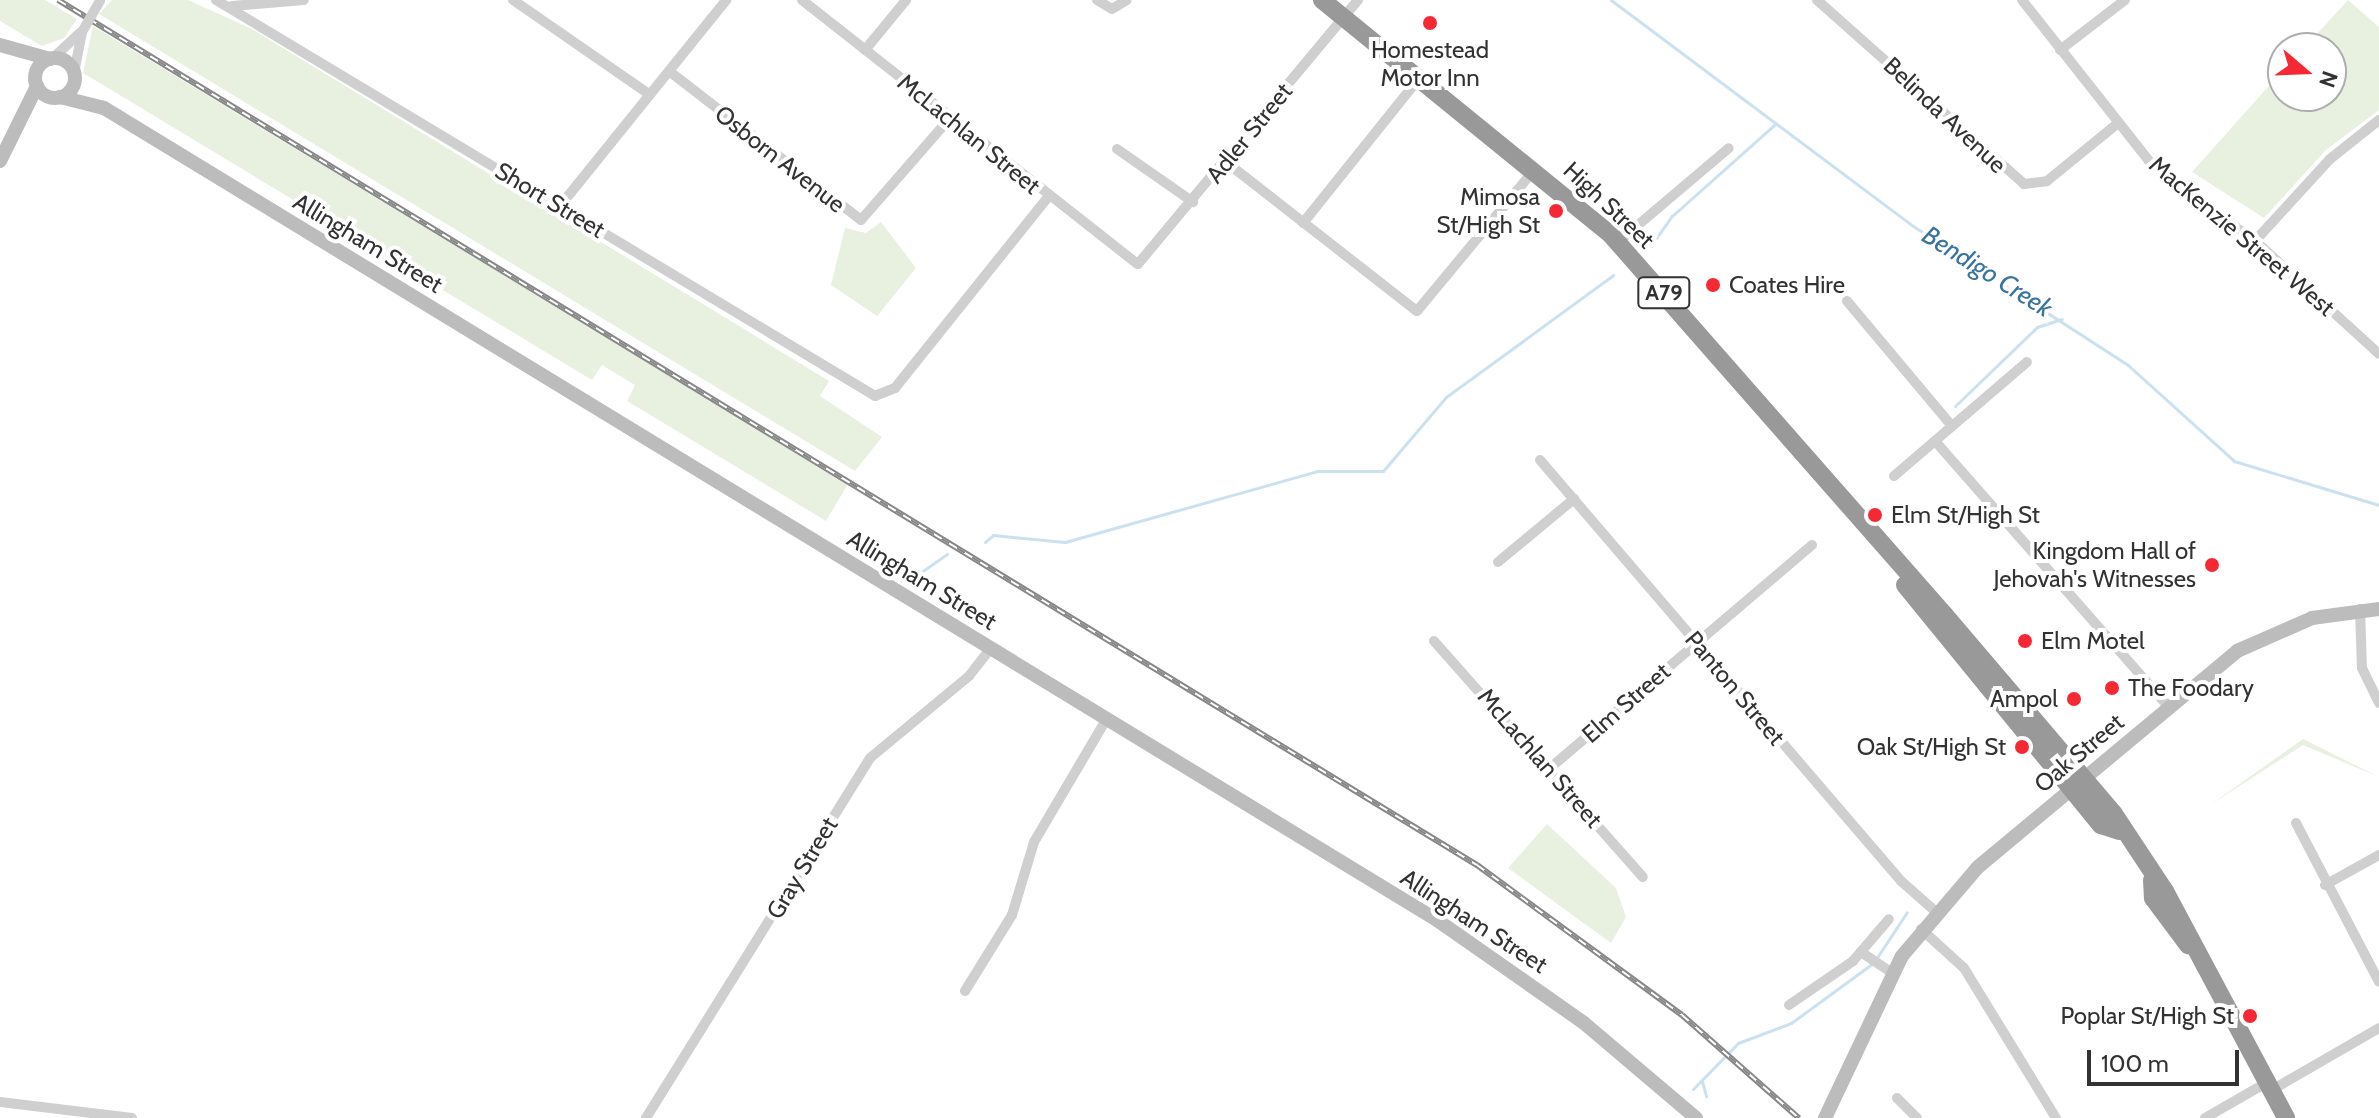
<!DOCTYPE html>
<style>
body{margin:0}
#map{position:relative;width:2379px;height:1118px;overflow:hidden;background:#fff;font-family:Cabin,sans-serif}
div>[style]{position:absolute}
.green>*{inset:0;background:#e8f0e0}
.stream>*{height:3px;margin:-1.5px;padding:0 1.5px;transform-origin:1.5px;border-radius:1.5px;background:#cbe1f0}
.street>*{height:10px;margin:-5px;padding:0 5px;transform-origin:5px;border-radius:5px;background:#cfcfcf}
.secondary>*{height:14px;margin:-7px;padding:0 7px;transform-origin:7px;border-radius:7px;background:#bcbcbc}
.secondary>.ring{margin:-7px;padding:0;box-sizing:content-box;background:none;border:14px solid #bcbcbc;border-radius:50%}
.highway>*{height:18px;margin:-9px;padding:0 9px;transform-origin:9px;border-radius:9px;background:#999}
.rail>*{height:6px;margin-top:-3px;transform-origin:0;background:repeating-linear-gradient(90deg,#fff 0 9px,#878787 0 18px);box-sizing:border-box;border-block:2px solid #878787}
.street-bridge>*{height:10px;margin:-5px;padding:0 5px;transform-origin:5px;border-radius:5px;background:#cfcfcf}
.dots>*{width:22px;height:22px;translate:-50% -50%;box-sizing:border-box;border:4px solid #fff;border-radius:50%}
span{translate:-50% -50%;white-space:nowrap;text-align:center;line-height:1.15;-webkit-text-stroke:8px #fff;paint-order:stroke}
.shield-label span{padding:2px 6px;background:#fff;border:2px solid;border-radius:6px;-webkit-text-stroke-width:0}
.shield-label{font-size:22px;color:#323232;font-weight:700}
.poi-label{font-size:24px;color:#323232}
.right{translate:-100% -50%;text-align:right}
.left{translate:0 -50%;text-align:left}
.street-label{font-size:24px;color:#323232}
.water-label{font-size:26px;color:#37749e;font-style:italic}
.north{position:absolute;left:2267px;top:32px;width:80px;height:80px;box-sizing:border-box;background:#fff;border:2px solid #adadad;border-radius:50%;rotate:109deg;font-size:22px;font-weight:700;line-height:32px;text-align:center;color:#323232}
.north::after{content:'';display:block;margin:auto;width:28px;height:36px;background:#f52834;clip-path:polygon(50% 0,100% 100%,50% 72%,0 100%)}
.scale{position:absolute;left:2087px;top:1050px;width:152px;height:36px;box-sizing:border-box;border:4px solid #323232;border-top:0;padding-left:10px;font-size:24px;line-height:28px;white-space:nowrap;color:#323232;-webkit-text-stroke:6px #fff;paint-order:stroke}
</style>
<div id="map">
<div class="green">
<i style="clip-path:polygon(0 0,45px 0,77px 19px,64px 38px,42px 46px,0 21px)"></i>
<i style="clip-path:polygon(112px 0,188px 0,252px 29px,829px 381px,820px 396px,882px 437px,855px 471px,99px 14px)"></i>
<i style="clip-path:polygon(2348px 0,2379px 27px,2379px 110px,2326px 150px,2264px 218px,2192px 172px,2283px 70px,2283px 96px,2331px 96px,2331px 48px,2304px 48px)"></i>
<i style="clip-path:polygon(93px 26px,848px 484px,826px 521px,627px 401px,635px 385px,602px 365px,592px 380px,83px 73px)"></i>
<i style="clip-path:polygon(881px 222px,916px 268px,877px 316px,831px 285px,845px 228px,866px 233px)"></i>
<i style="clip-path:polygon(2303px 739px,2379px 777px,2303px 745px,2210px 805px)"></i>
<i style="clip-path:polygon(1547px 824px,1616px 888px,1626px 917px,1611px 943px,1508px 868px)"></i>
</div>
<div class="stream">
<i style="left:1611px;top:0;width:377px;rotate:36.8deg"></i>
<i style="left:1913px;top:226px;width:257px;rotate:32.9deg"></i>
<i style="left:2129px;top:366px;width:142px;rotate:42.1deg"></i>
<i style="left:2234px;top:461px;width:152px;rotate:16.9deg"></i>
<i style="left:1650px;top:247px;width:38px;rotate:-55deg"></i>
<i style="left:1672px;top:216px;width:137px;rotate:-41.7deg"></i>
<i style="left:1955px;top:406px;width:114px;rotate:-43.9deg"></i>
<i style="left:2037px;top:327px;width:26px;rotate:-18deg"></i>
<i style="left:985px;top:542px;width:11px;rotate:-41deg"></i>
<i style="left:993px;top:535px;width:72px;rotate:5.6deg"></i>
<i style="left:1065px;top:542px;width:262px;rotate:-15.7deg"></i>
<i style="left:1317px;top:471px;width:66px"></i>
<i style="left:1383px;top:471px;width:97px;rotate:-49.6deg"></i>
<i style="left:1446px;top:397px;width:207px;rotate:-36.1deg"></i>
<i style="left:907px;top:582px;width:49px;rotate:-35deg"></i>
<i style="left:1876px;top:959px;width:56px;rotate:-56.6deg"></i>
<i style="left:1702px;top:1081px;width:16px;rotate:75deg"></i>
<i style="left:1693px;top:1089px;width:64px;rotate:-45.6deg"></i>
<i style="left:1738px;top:1043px;width:57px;rotate:-20.7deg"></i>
<i style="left:1791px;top:1023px;width:100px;rotate:-36.1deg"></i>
</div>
<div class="street">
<i style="left:216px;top:0;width:769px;rotate:31deg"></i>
<i style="left:875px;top:396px;width:22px;rotate:-22deg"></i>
<i style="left:895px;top:388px;width:243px;rotate:-51.3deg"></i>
<i style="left:513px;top:0;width:165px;rotate:34.7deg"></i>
<i style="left:802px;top:0;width:427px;rotate:38.2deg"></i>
<i style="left:1138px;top:264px;width:344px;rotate:-50.2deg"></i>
<i style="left:1097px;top:0;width:17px;rotate:31deg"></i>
<i style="left:1112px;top:9px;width:17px;rotate:-31deg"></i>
<i style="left:1817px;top:0;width:277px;rotate:41.6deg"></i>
<i style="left:2024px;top:184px;width:23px;rotate:-7deg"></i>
<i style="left:2047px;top:181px;width:90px;rotate:-39.2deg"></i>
<i style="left:2022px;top:0;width:205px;rotate:51.7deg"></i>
<i style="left:2149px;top:161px;width:143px;rotate:37.3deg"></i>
<i style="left:2263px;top:248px;width:157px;rotate:42.4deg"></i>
<i style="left:232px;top:6px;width:72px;rotate:-4.8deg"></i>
<i style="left:865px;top:50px;width:65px;rotate:-50.6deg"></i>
<i style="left:2060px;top:50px;width:82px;rotate:-37.6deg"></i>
<i style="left:53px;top:58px;width:37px;rotate:-43deg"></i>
<i style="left:669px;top:71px;width:243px;rotate:37.8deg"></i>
<i style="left:861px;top:220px;width:134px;rotate:-48.9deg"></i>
<i style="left:74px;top:73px;width:42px;rotate:-79deg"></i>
<i style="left:1117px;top:149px;width:93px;rotate:34.9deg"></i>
<i style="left:1226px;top:162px;width:242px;rotate:38deg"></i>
<i style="left:1417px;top:311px;width:185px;rotate:-50.3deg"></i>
<i style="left:560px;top:206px;width:265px;rotate:-51.1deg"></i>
<i style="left:1303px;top:223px;width:187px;rotate:-51.3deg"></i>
<i style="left:1618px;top:242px;width:145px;rotate:-40.3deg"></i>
<i style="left:2254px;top:242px;width:113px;rotate:-47.5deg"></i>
<i style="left:2330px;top:159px;width:63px;rotate:-38.5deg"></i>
<i style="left:1847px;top:301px;width:163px;rotate:50deg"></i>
<i style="left:1935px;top:441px;width:353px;rotate:48.7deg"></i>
<i style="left:1540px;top:460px;width:555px;rotate:49.39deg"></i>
<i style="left:1901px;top:881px;width:45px;rotate:41.4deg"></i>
<i style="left:1894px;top:476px;width:175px;rotate:-40.6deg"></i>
<i style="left:1498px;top:562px;width:99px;rotate:-39.7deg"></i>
<i style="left:2360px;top:609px;width:59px;rotate:88.1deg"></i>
<i style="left:2362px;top:668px;width:39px;rotate:64deg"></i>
<i style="left:1434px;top:641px;width:315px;rotate:48.5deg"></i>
<i style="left:1550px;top:768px;width:344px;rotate:-40.4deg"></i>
<i style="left:2296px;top:823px;width:179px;rotate:62.4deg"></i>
<i style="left:2325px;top:885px;width:62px;rotate:-29.1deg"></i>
<i style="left:1921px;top:929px;width:58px;rotate:42.2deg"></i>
<i style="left:1964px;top:968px;width:176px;rotate:58.5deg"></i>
<i style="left:1861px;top:952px;width:37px;rotate:34deg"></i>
<i style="left:965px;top:991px;width:89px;rotate:-58.3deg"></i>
<i style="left:1012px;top:915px;width:76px;rotate:-73.2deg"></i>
<i style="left:1034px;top:842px;width:144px;rotate:-59.5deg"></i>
<i style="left:1789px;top:1005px;width:78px;rotate:-34.5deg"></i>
<i style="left:1853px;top:961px;width:55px;rotate:-49.4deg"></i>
<i style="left:2270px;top:1091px;width:126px;rotate:-30deg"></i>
<i style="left:1897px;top:1098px;width:28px;rotate:45deg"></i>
<i style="left:0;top:1102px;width:133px;rotate:6.9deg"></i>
<i style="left:646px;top:1118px;width:424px;rotate:-58.1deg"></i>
<i style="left:870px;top:758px;width:129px;rotate:-39.6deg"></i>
<i style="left:969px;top:676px;width:36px;rotate:-52deg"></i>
<i style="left:2205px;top:1118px;width:70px;rotate:-29.8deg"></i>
</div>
<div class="secondary">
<i style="left:0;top:45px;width:52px;rotate:15.6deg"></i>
<i class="ring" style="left:35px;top:58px;width:26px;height:26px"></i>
<i style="left:60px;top:97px;width:45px;rotate:14deg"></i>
<i style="left:104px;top:108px;width:1561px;rotate:31.35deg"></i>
<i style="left:1437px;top:920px;width:179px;rotate:35deg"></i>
<i style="left:1584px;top:1023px;width:147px;rotate:40.3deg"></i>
<i style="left:0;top:161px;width:84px;rotate:-63.7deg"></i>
<i style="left:1825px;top:1118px;width:179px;rotate:-64.6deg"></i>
<i style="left:1902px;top:956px;width:117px;rotate:-49.5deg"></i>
<i style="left:1978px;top:867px;width:337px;rotate:-39.8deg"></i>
<i style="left:2237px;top:651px;width:82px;rotate:-23.7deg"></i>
<i style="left:2312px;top:618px;width:68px;rotate:-7.7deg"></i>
</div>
<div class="highway">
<i style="left:1322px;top:0;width:372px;rotate:39.1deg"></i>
<i style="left:1611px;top:235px;width:505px;rotate:48.7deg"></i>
<i style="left:1944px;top:614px;width:262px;rotate:49.6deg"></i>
<i style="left:2114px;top:814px;width:92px;rotate:56.5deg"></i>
<i style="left:2165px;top:891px;width:257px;rotate:61.9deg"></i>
<i style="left:1905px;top:585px;width:310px;rotate:50.8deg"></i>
<i style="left:2101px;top:825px;width:19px;rotate:18deg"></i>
<i style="left:2152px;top:880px;width:18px;rotate:87deg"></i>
<i style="left:2153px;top:898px;width:59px;rotate:53.3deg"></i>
</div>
<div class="rail">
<i style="left:58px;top:0;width:1662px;rotate:31.37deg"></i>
<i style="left:1477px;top:865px;width:254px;rotate:36.2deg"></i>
<i style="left:1682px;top:1015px;width:156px;rotate:41.4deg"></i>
</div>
<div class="street-bridge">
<i style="left:82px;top:32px;width:36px;rotate:-60deg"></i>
</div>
<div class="dots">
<i style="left:1430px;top:23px;background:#f52834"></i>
<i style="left:1556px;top:211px;background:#f52834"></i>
<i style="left:1713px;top:285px;background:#f52834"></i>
<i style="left:1875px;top:515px;background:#f52834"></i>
<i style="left:2212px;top:565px;background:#f52834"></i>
<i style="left:2025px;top:641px;background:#f52834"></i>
<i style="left:2112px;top:688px;background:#f52834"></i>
<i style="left:2074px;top:699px;background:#f52834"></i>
<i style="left:2022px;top:747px;background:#f52834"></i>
<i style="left:2250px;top:1016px;background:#f52834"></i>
</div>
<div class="shield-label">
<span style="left:1664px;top:293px">A79</span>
</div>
<div class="poi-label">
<span style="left:1430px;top:64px">Homestead<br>Motor Inn</span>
<span class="right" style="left:1540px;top:211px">Mimosa<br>St/High St</span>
<span class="left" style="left:1729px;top:285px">Coates Hire</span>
<span class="left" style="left:1891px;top:515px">Elm St/High St</span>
<span class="right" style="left:2196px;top:565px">Kingdom Hall of<br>Jehovah's Witnesses</span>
<span class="left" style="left:2041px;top:641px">Elm Motel</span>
<span class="left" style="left:2128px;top:688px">The Foodary</span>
<span class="right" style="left:2058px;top:699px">Ampol</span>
<span class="right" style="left:2006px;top:747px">Oak St/High St</span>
<span class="right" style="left:2234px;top:1016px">Poplar St/High St</span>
</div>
<div class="street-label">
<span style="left:1945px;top:115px;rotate:43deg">Belinda Avenue</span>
<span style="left:1249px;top:133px;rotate:-51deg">Adler Street</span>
<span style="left:969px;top:134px;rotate:39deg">McLachlan Street</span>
<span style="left:780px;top:159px;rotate:38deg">Osborn Avenue</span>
<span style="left:550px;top:200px;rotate:31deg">Short Street</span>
<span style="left:1609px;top:205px;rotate:43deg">High Street</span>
<span style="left:2242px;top:236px;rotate:40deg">MacKenzie Street West</span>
<span style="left:368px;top:243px;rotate:31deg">Allingham Street</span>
<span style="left:922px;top:580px;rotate:31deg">Allingham Street</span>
<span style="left:1735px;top:688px;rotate:50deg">Panton Street</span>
<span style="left:1626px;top:703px;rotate:-41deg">Elm Street</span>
<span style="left:2079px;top:753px;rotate:-40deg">Oak Street</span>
<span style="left:1540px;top:758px;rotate:49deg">McLachlan Street</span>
<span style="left:802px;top:868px;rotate:-59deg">Gray Street</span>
<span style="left:1474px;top:921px;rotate:33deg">Allingham Street</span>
</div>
<div class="water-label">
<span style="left:1987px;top:272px;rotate:32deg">Bendigo Creek</span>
</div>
<div class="north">N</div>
<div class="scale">100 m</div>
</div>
